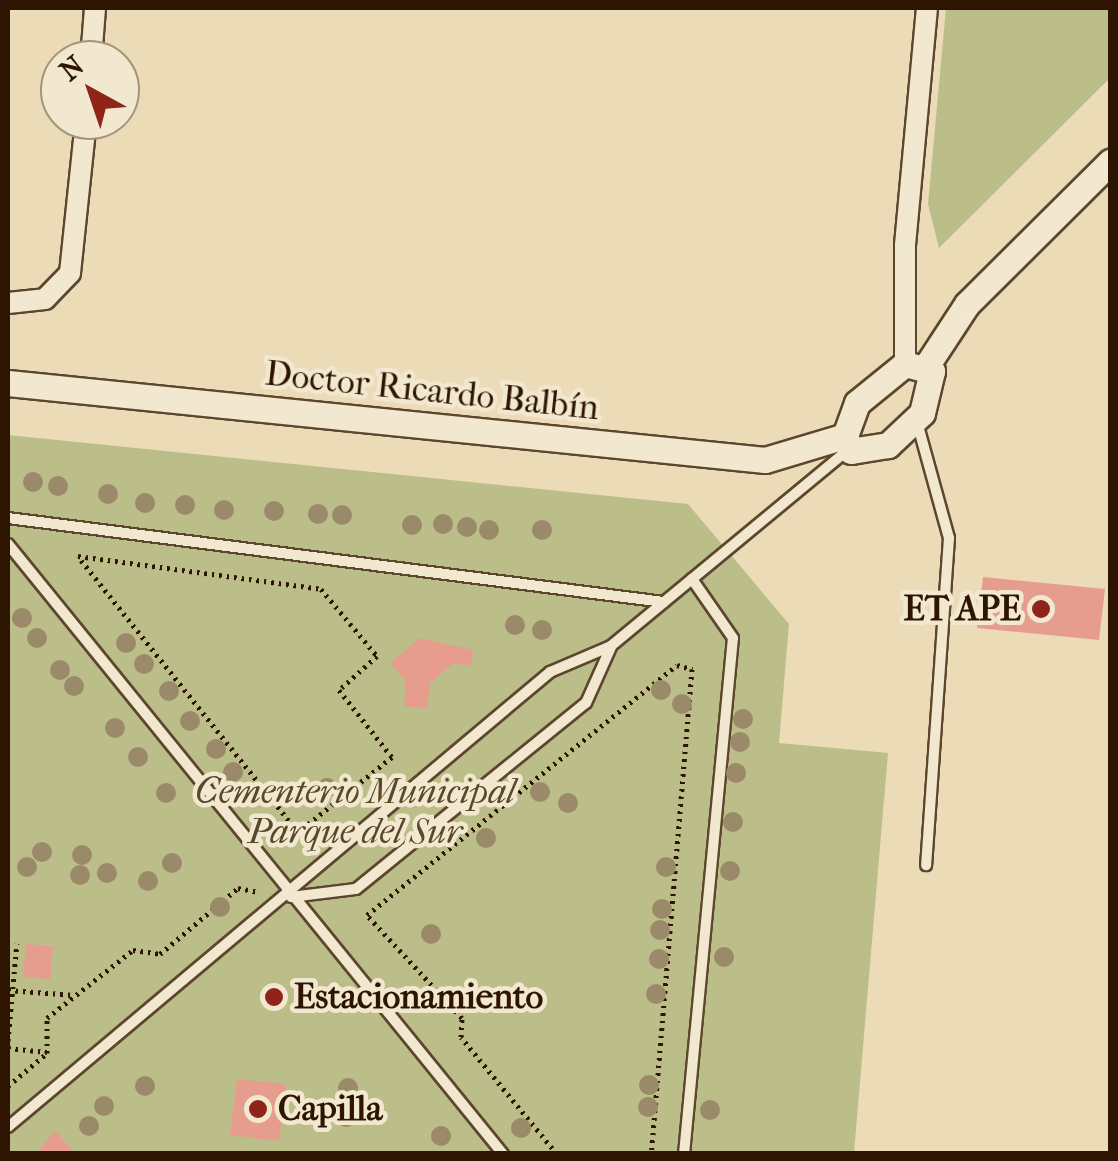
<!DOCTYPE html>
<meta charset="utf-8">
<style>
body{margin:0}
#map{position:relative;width:1118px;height:1161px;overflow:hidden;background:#ebdbb7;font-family:"IM FELL French Canon",serif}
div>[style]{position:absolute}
.green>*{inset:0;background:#bcbe8a}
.building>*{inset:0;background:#e69d8e}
.path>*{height:5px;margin-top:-2.5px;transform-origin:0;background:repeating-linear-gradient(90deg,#2e1501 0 2.5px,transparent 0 7.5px)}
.roads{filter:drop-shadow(2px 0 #5d462e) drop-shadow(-2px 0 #5d462e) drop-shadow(0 2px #5d462e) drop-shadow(0 -2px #5d462e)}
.service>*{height:10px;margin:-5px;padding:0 5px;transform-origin:5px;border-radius:5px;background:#f2e8d0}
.minor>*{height:20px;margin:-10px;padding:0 10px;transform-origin:10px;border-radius:10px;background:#f2e8d0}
.tertiary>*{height:25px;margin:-12.5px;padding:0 12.5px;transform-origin:12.5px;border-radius:12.5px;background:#f2e8d0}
.trees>*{width:20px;height:20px;margin:-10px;border-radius:50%;background:#9b8a69}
.dots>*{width:28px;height:28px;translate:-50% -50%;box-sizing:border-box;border:5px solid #f2e8d0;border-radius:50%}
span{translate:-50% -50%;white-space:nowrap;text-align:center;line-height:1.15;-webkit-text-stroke:9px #f2e8d0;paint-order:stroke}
.street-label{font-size:35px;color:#2e1501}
.poi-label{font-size:35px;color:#2e1501;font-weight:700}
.right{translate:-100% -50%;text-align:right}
.left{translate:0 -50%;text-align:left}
.park-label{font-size:35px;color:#59482a;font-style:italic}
.frame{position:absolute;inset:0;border:10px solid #2e1501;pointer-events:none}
.north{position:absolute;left:40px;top:40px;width:100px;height:100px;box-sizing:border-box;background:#f2e8d0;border:2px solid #a4947d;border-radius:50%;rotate:320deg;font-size:28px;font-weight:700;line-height:40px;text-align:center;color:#2e1501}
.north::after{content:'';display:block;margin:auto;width:35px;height:45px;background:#8f2418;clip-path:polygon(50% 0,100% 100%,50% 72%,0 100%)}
</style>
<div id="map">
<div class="green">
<i style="clip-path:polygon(946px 8px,1110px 8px,1110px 78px,939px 248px,928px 204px)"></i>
<i style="clip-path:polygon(8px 435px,688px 504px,789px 624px,779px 743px,888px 753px,854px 1153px,8px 1153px)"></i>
</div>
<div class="building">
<i style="clip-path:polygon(983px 577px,1105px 589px,1099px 640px,977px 628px)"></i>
<i style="clip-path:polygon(420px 638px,473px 650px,472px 665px,452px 664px,430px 683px,427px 709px,404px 706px,406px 682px,390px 663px)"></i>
<i style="clip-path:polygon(26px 944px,53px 946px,50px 979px,23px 977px)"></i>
<i style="clip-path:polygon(237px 1079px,286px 1084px,279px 1141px,230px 1135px)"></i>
<i style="clip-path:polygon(55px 1130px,75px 1154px,36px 1154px)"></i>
</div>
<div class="path">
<i style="left:78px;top:556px;width:245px;rotate:7.7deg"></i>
<i style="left:321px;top:589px;width:87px;rotate:50.1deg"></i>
<i style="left:377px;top:656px;width:51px;rotate:138.2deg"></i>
<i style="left:339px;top:690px;width:85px;rotate:51.7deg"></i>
<i style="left:392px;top:757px;width:120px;rotate:141.4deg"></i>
<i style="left:298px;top:832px;width:353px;rotate:-128.6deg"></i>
<i style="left:8px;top:990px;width:66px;rotate:4.3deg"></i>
<i style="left:8px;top:1041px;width:98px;rotate:-84.8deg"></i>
<i style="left:8px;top:1048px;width:39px;rotate:6deg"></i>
<i style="left:8px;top:1086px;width:51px;rotate:-40.2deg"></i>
<i style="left:47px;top:1053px;width:35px;rotate:-90deg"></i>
<i style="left:47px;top:1018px;width:110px;rotate:-38.3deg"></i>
<i style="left:133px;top:950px;width:27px;rotate:8deg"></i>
<i style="left:160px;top:954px;width:102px;rotate:-40.2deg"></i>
<i style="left:238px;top:888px;width:21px;rotate:11deg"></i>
<i style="left:557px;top:1154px;width:151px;rotate:-129.4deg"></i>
<i style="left:461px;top:1037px;width:19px;rotate:-87deg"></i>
<i style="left:462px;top:1018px;width:140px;rotate:-132.7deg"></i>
<i style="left:367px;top:915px;width:398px;rotate:-38.9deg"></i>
<i style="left:677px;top:665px;width:16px;rotate:15deg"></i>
<i style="left:692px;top:669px;width:487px;rotate:94.8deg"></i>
</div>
<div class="roads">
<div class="service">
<i style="left:917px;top:422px;width:120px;rotate:74.6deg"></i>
<i style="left:949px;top:538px;width:328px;rotate:94deg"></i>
<i style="left:8px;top:518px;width:661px;rotate:7.3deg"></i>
<i style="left:8px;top:544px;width:786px;rotate:50.94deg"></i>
<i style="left:291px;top:897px;width:65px;rotate:-7deg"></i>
<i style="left:356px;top:889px;width:296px;rotate:-39deg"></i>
<i style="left:586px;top:703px;width:61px;rotate:-65.9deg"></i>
<i style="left:8px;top:1127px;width:708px;rotate:-40.01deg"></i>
<i style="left:550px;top:672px;width:66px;rotate:-23.1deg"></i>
<i style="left:611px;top:646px;width:308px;rotate:-39.6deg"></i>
<i style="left:684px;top:1154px;width:518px;rotate:-84.58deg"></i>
<i style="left:733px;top:638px;width:72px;rotate:-124.8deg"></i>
</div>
<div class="minor">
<i style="left:91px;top:60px;width:52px;rotate:-85.6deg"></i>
<i style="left:8px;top:303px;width:37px;rotate:-6deg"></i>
<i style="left:45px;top:299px;width:36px;rotate:-46deg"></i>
<i style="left:70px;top:273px;width:154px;rotate:-84deg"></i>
<i style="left:905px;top:364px;width:119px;rotate:-90deg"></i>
<i style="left:905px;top:245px;width:238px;rotate:-84.7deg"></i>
</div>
<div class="tertiary">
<i style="left:905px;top:364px;width:28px;rotate:15deg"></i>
<i style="left:932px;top:371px;width:43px;rotate:103.4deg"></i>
<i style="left:922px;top:413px;width:47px;rotate:136.7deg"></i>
<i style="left:888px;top:445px;width:37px;rotate:171deg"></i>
<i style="left:851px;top:451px;width:16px;rotate:-112deg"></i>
<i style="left:845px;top:436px;width:35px;rotate:-70deg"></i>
<i style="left:857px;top:403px;width:62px;rotate:-39.1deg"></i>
<i style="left:927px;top:365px;width:73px;rotate:-56.7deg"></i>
<i style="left:967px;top:304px;width:202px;rotate:-44.8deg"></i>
<i style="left:8px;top:383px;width:761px;rotate:5.81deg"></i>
<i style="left:765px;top:460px;width:84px;rotate:-16.7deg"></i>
</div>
</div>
<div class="trees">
<i style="left:33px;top:482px"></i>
<i style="left:58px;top:486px"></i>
<i style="left:108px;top:494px"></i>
<i style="left:145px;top:503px"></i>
<i style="left:185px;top:505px"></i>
<i style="left:224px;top:510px"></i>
<i style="left:274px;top:511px"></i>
<i style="left:318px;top:514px"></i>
<i style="left:342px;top:515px"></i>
<i style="left:443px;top:524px"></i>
<i style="left:412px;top:525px"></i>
<i style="left:467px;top:527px"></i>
<i style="left:489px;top:530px"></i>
<i style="left:542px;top:530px"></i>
<i style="left:22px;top:618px"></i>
<i style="left:515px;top:625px"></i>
<i style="left:542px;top:630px"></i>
<i style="left:37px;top:638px"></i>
<i style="left:126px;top:643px"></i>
<i style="left:144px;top:664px"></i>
<i style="left:60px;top:670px"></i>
<i style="left:74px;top:686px"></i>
<i style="left:661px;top:690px"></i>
<i style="left:169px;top:691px"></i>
<i style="left:682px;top:704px"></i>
<i style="left:743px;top:719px"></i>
<i style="left:190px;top:721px"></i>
<i style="left:115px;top:728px"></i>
<i style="left:740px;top:742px"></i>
<i style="left:216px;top:749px"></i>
<i style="left:138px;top:757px"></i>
<i style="left:233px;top:772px"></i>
<i style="left:736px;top:773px"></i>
<i style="left:327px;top:788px"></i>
<i style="left:540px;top:792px"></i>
<i style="left:166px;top:793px"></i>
<i style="left:568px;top:803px"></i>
<i style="left:733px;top:822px"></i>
<i style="left:486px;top:838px"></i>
<i style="left:42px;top:852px"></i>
<i style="left:82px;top:855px"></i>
<i style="left:172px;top:863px"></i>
<i style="left:27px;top:867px"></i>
<i style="left:666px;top:867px"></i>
<i style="left:730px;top:871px"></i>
<i style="left:107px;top:873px"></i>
<i style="left:80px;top:875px"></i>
<i style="left:148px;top:881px"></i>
<i style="left:220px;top:907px"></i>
<i style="left:662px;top:909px"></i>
<i style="left:660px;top:930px"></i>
<i style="left:431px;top:934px"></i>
<i style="left:724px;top:957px"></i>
<i style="left:659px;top:959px"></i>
<i style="left:656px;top:994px"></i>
<i style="left:649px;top:1085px"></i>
<i style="left:145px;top:1086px"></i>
<i style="left:348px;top:1088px"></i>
<i style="left:104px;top:1106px"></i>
<i style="left:648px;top:1107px"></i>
<i style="left:710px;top:1110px"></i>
<i style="left:346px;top:1117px"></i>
<i style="left:89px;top:1126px"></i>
<i style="left:521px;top:1128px"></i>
<i style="left:441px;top:1136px"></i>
</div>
<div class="dots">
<i style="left:1041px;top:609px;background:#8f2418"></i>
<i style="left:274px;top:997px;background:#8f2418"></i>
<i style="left:258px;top:1109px;background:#8f2418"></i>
</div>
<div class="street-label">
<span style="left:432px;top:391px;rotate:6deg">Doctor Ricardo Balbín</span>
</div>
<div class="poi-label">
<span class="right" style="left:1021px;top:609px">ET APE</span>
<span class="left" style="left:294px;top:997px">Estacionamiento</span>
<span class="left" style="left:278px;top:1109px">Capilla</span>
</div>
<div class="park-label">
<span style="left:355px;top:812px">Cementerio Municipal<br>Parque del Sur</span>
</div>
<div class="frame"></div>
<div class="north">N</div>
</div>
